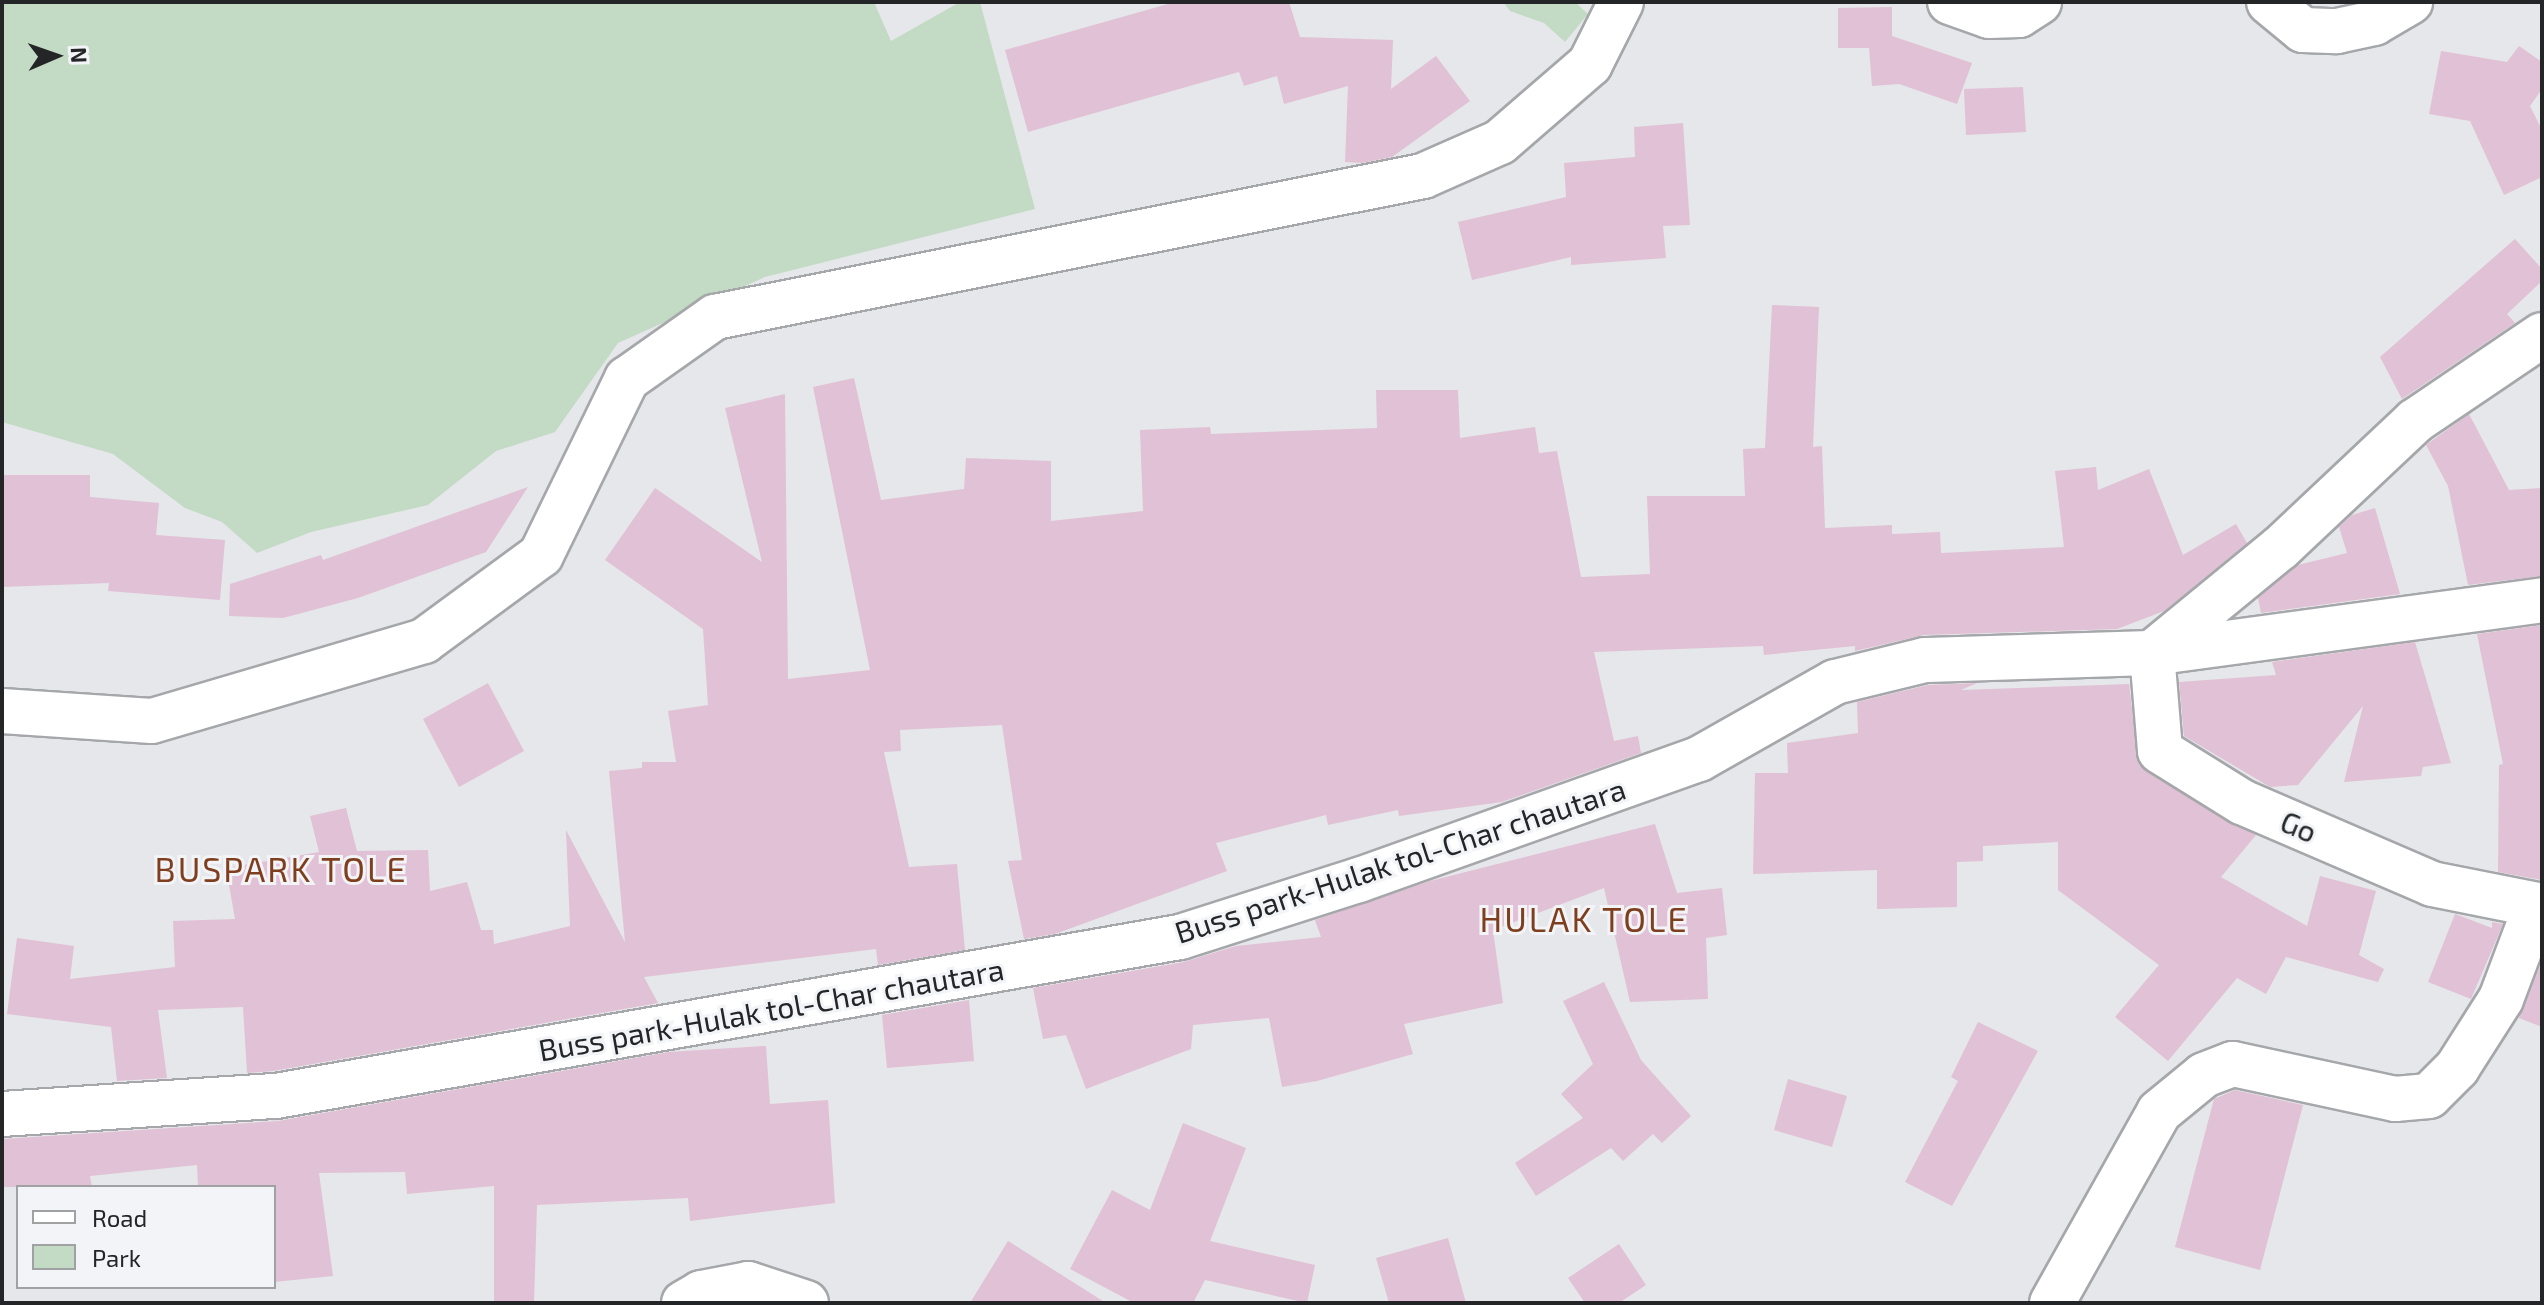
<!DOCTYPE html>
<style>
body{margin:0}
#map{position:relative;width:2544px;height:1305px;overflow:hidden;background:#e5e7ea;font-family:"Exo 2",sans-serif}
div>[style]{position:absolute}
.green>*{inset:0;background:#c3dbc4}
.building>*{inset:0;background:#e1c1d5}
.roads{filter:drop-shadow(2px 0 #a5a7aa) drop-shadow(-2px 0 #a5a7aa) drop-shadow(0 2px #a5a7aa) drop-shadow(0 -2px #a5a7aa)}
.minor>*{height:44px;margin:-22px;padding:0 22px;transform-origin:22px;border-radius:22px;background:#fff}
.major>*{height:44px;margin:-22px;padding:0 22px;transform-origin:22px;border-radius:22px;background:#fff}
span{translate:-50% -50%;white-space:nowrap;text-align:center;line-height:1.15;-webkit-text-stroke:6px #f2f4f7;paint-order:stroke}
.street-label{font-size:30px;color:#242526}
.quarter-label{font-size:34px;color:#7f3f1e;letter-spacing:2px}
.frame{position:absolute;inset:0;border:4px solid #242526;pointer-events:none}
.legend{position:absolute;left:16px;top:1185px;width:260px;height:104px;box-sizing:border-box;background:#f2f4f7;border:2px solid #a0a1a3;margin:0;padding:10px 14px;list-style:none;font-size:24px;color:#242526}
.legend li{display:flex;align-items:center;gap:16px;height:40px}
.legend b{width:40px;border:2px solid #a0a1a3}
.north{position:absolute;left:16px;top:16px;width:80px;height:80px;-webkit-text-stroke:6px #f2f4f7;paint-order:stroke;rotate:88deg;font-size:22px;font-weight:700;line-height:32px;text-align:center;color:#242526}
.north::after{content:'';display:block;margin:auto;width:28px;height:36px;background:#242526;clip-path:polygon(50% 0,100% 100%,50% 72%,0 100%)}
</style>
<div id="map">
<div class="green">
<i style="clip-path:polygon(2px 2px,874px 2px,891px 41px,960px 2px,980px 2px,1035px 209px,765px 277px,618px 343px,555px 432px,496px 451px,428px 505px,311px 532px,257px 553px,222px 522px,185px 508px,113px 454px,2px 422px)"></i>
<i style="clip-path:polygon(1503px 2px,1575px 2px,1588px 14px,1565px 42px,1544px 23px,1510px 11px)"></i>
</div>
<div class="building">
<i style="clip-path:polygon(1175px 2px,1289px 2px,1300px 37px,1393px 40px,1391px 89px,1436px 56px,1470px 101px,1392px 157px,1362px 163px,1345px 162px,1348px 86px,1284px 104px,1277px 76px,1244px 86px,1239px 72px,1028px 132px,1005px 50px)"></i>
<i style="clip-path:polygon(1892px 7px,1892px 36px,1972px 63px,1957px 104px,1899px 84px,1872px 86px,1869px 48px,1838px 48px,1838px 8px)"></i>
<i style="clip-path:polygon(2519px 46px,2542px 62px,2542px 89px,2530px 106px,2542px 130px,2542px 177px,2504px 195px,2470px 121px,2429px 114px,2441px 51px,2507px 62px)"></i>
<i style="clip-path:polygon(2023px 87px,2026px 132px,1966px 135px,1964px 89px)"></i>
<i style="clip-path:polygon(1683px 123px,1690px 225px,1663px 226px,1666px 258px,1571px 265px,1571px 257px,1472px 280px,1458px 222px,1566px 197px,1564px 163px,1635px 157px,1634px 127px)"></i>
<i style="clip-path:polygon(2515px 239px,2542px 269px,2542px 281px,2507px 314px,2515px 323px,2402px 399px,2380px 357px)"></i>
<i style="clip-path:polygon(1772px 305px,1819px 307px,1813px 447px,1822px 446px,1825px 528px,1892px 525px,1892px 534px,1940px 532px,1941px 553px,2064px 547px,2055px 471px,2096px 467px,2098px 490px,2149px 469px,2183px 555px,2236px 524px,2247px 543px,2164px 611px,2117px 629px,1924px 635px,1855px 651px,1855px 646px,1764px 655px,1763px 646px,1594px 652px,1614px 741px,1638px 736px,1641px 753px,1502px 802px,1399px 816px,1398px 810px,1328px 825px,1326px 815px,1216px 843px,1227px 871px,1055px 934px,1024px 939px,1008px 861px,1022px 860px,1002px 725px,900px 730px,901px 751px,884px 752px,909px 867px,957px 864px,965px 950px,878px 965px,876px 949px,644px 977px,658px 1003px,273px 1071px,247px 1073px,243px 1007px,158px 1010px,167px 1078px,117px 1081px,111px 1027px,7px 1014px,17px 938px,74px 946px,70px 979px,175px 967px,173px 921px,235px 919px,226px 868px,319px 852px,310px 816px,346px 808px,357px 851px,428px 850px,430px 891px,467px 882px,481px 930px,493px 930px,494px 944px,570px 926px,566px 830px,625px 942px,609px 771px,642px 768px,642px 762px,676px 762px,668px 711px,708px 705px,703px 629px,605px 560px,655px 488px,762px 562px,725px 408px,785px 394px,788px 679px,870px 670px,813px 387px,854px 378px,881px 500px,964px 489px,966px 458px,1051px 461px,1051px 521px,1143px 511px,1140px 430px,1210px 427px,1211px 434px,1377px 428px,1376px 390px,1458px 390px,1460px 438px,1535px 427px,1539px 453px,1557px 451px,1581px 577px,1650px 574px,1647px 496px,1745px 496px,1743px 449px,1765px 448px)"></i>
<i style="clip-path:polygon(2469px 414px,2509px 490px,2542px 488px,2542px 576px,2468px 585px,2448px 486px,2426px 445px)"></i>
<i style="clip-path:polygon(2px 475px,90px 475px,90px 497px,159px 503px,156px 535px,225px 540px,220px 600px,108px 591px,109px 583px,2px 587px)"></i>
<i style="clip-path:polygon(528px 487px,486px 552px,358px 598px,283px 618px,229px 616px,230px 584px,321px 555px,323px 560px)"></i>
<i style="clip-path:polygon(2375px 508px,2400px 594px,2261px 613px,2258px 598px,2298px 565px,2347px 553px,2339px 527px,2352px 515px)"></i>
<i style="clip-path:polygon(2542px 625px,2542px 880px,2498px 872px,2499px 765px,2503px 764px,2477px 634px)"></i>
<i style="clip-path:polygon(2415px 642px,2451px 763px,2423px 767px,2421px 776px,2344px 782px,2363px 706px,2298px 785px,2270px 787px,2184px 736px,2179px 682px,2276px 675px,2272px 662px)"></i>
<i style="clip-path:polygon(488px 683px,524px 751px,459px 787px,423px 719px)"></i>
<i style="clip-path:polygon(1977px 683px,1961px 690px,2129px 684px,2139px 765px,2256px 835px,2221px 877px,2307px 926px,2320px 876px,2376px 891px,2359px 955px,2384px 969px,2378px 982px,2286px 957px,2266px 994px,2237px 978px,2168px 1061px,2115px 1017px,2159px 965px,2058px 890px,2058px 842px,1983px 846px,1983px 861px,1957px 862px,1957px 907px,1877px 909px,1877px 870px,1753px 874px,1755px 773px,1788px 773px,1787px 743px,1858px 733px,1857px 702px,1928px 685px)"></i>
<i style="clip-path:polygon(1655px 824px,1677px 893px,1722px 888px,1727px 935px,1706px 938px,1708px 999px,1630px 1002px,1604px 888px,1493px 930px,1503px 1003px,1404px 1024px,1413px 1054px,1317px 1081px,1282px 1087px,1269px 1018px,1193px 1025px,1191px 1049px,1086px 1089px,1066px 1035px,1043px 1039px,1033px 988px,1184px 962px,1236px 946px,1321px 937px,1315px 920px,1430px 881px)"></i>
<i style="clip-path:polygon(2455px 914px,2492px 928px,2492px 922px,2503px 924px,2471px 999px,2428px 982px)"></i>
<i style="clip-path:polygon(2542px 961px,2542px 1027px,2519px 1018px)"></i>
<i style="clip-path:polygon(1604px 982px,1641px 1060px,1691px 1116px,1662px 1143px,1653px 1134px,1623px 1161px,1611px 1148px,1536px 1196px,1515px 1163px,1583px 1118px,1561px 1094px,1593px 1064px,1563px 1001px)"></i>
<i style="clip-path:polygon(969px 1000px,974px 1061px,887px 1068px,882px 1015px)"></i>
<i style="clip-path:polygon(1978px 1022px,2038px 1051px,1952px 1206px,1905px 1182px,1958px 1081px,1951px 1077px)"></i>
<i style="clip-path:polygon(766px 1046px,770px 1104px,828px 1100px,835px 1203px,690px 1221px,688px 1198px,537px 1205px,534px 1303px,494px 1303px,494px 1186px,407px 1194px,405px 1172px,319px 1173px,333px 1276px,274px 1282px,274px 1187px,198px 1187px,197px 1165px,90px 1176px,92px 1187px,2px 1187px,2px 1139px,278px 1121px,669px 1052px)"></i>
<i style="clip-path:polygon(1788px 1079px,1847px 1096px,1832px 1147px,1774px 1130px)"></i>
<i style="clip-path:polygon(2235px 1090px,2303px 1105px,2260px 1270px,2175px 1247px,2214px 1099px)"></i>
<i style="clip-path:polygon(1183px 1123px,1246px 1148px,1210px 1241px,1315px 1265px,1307px 1303px,1205px 1280px,1193px 1303px,1134px 1303px,1070px 1269px,1112px 1190px,1150px 1210px)"></i>
<i style="clip-path:polygon(1448px 1238px,1466px 1303px,1389px 1303px,1376px 1258px)"></i>
<i style="clip-path:polygon(1008px 1241px,1106px 1303px,970px 1303px)"></i>
<i style="clip-path:polygon(1619px 1244px,1646px 1285px,1619px 1303px,1585px 1303px,1568px 1278px)"></i>
</div>
<div class="roads">
<div class="minor">
<i style="left:2542px;top:335px;width:153px;rotate:145.9deg"></i>
<i style="left:2415px;top:421px;width:185px;rotate:136.7deg"></i>
<i style="left:2280px;top:548px;width:166px;rotate:140.6deg"></i>
<i style="left:2152px;top:653px;width:98px;rotate:85.3deg"></i>
<i style="left:2160px;top:751px;width:97px;rotate:31.9deg"></i>
<i style="left:2242px;top:802px;width:207px;rotate:23.3deg"></i>
<i style="left:2432px;top:884px;width:112px;rotate:11.3deg"></i>
<i style="left:2px;top:711px;width:150px;rotate:3.8deg"></i>
<i style="left:152px;top:721px;width:284px;rotate:-16.4deg"></i>
<i style="left:424px;top:641px;width:145px;rotate:-36.3deg"></i>
<i style="left:541px;top:555px;width:196px;rotate:-64deg"></i>
<i style="left:627px;top:379px;width:108px;rotate:-35.2deg"></i>
<i style="left:715px;top:317px;width:722px;rotate:-11.26deg"></i>
<i style="left:1423px;top:176px;width:84px;rotate:-23.8deg"></i>
<i style="left:1500px;top:142px;width:119px;rotate:-40.9deg"></i>
<i style="left:1590px;top:64px;width:69px;rotate:-63.4deg"></i>
<i style="left:2px;top:1114px;width:275px;rotate:-3.8deg"></i>
<i style="left:276px;top:1096px;width:918px;rotate:-9.98deg"></i>
<i style="left:1180px;top:937px;width:188px;rotate:-17.7deg"></i>
<i style="left:1359px;top:880px;width:361px;rotate:-19.6deg"></i>
<i style="left:1699px;top:759px;width:156px;rotate:-29.5deg"></i>
<i style="left:1835px;top:682px;width:93px;rotate:-13.7deg"></i>
<i style="left:1925px;top:660px;width:227px;rotate:-1.8deg"></i>
<i style="left:2152px;top:653px;width:394px;rotate:-7.7deg"></i>
<i style="left:684px;top:1303px;width:20px;rotate:-30deg"></i>
<i style="left:701px;top:1293px;width:48px;rotate:-10.8deg"></i>
<i style="left:748px;top:1284px;width:61px;rotate:18.1deg"></i>
<i style="left:2052px;top:1303px;width:219px;rotate:-60.7deg"></i>
<i style="left:2159px;top:1112px;width:58px;rotate:-39.4deg"></i>
<i style="left:2204px;top:1075px;width:31px;rotate:-21deg"></i>
<i style="left:2233px;top:1064px;width:166px;rotate:12.2deg"></i>
<i style="left:2395px;top:1099px;width:34px;rotate:-5deg"></i>
<i style="left:2429px;top:1096px;width:40px;rotate:-45deg"></i>
<i style="left:2457px;top:1068px;width:82px;rotate:-57.5deg"></i>
<i style="left:2501px;top:999px;width:99px;rotate:-69.4deg"></i>
</div>
<div class="major">
<i style="left:1950px;top:2px;width:41px;rotate:19.7deg"></i>
<i style="left:1989px;top:16px;width:30px;rotate:-2deg"></i>
<i style="left:2019px;top:15px;width:24px;rotate:-33deg"></i>
<i style="left:2269px;top:2px;width:44px;rotate:39.5deg"></i>
<i style="left:2303px;top:30px;width:34px;rotate:2deg"></i>
<i style="left:2337px;top:31px;width:38px;rotate:-12deg"></i>
<i style="left:2374px;top:23px;width:42px;rotate:-30.3deg"></i>
</div>
</div>
<div class="street-label">
<span style="left:2299px;top:826px;rotate:23deg">Go</span>
<span style="left:1400px;top:860px;rotate:-18deg">Buss park-Hulak tol-Char chautara</span>
<span style="left:771px;top:1009px;rotate:-10deg">Buss park-Hulak tol-Char chautara</span>
</div>
<div class="quarter-label">
<span style="left:281px;top:869px">BUSPARK TOLE</span>
<span style="left:1584px;top:919px">HULAK TOLE</span>
</div>
<div class="frame"></div>
<ul class="legend">
<li><b style="height:10px;background:#fff"></b>Road</li>
<li><b style="height:22px;background:#c3dbc4"></b>Park</li>
</ul>
<div class="north">N</div>
</div>
